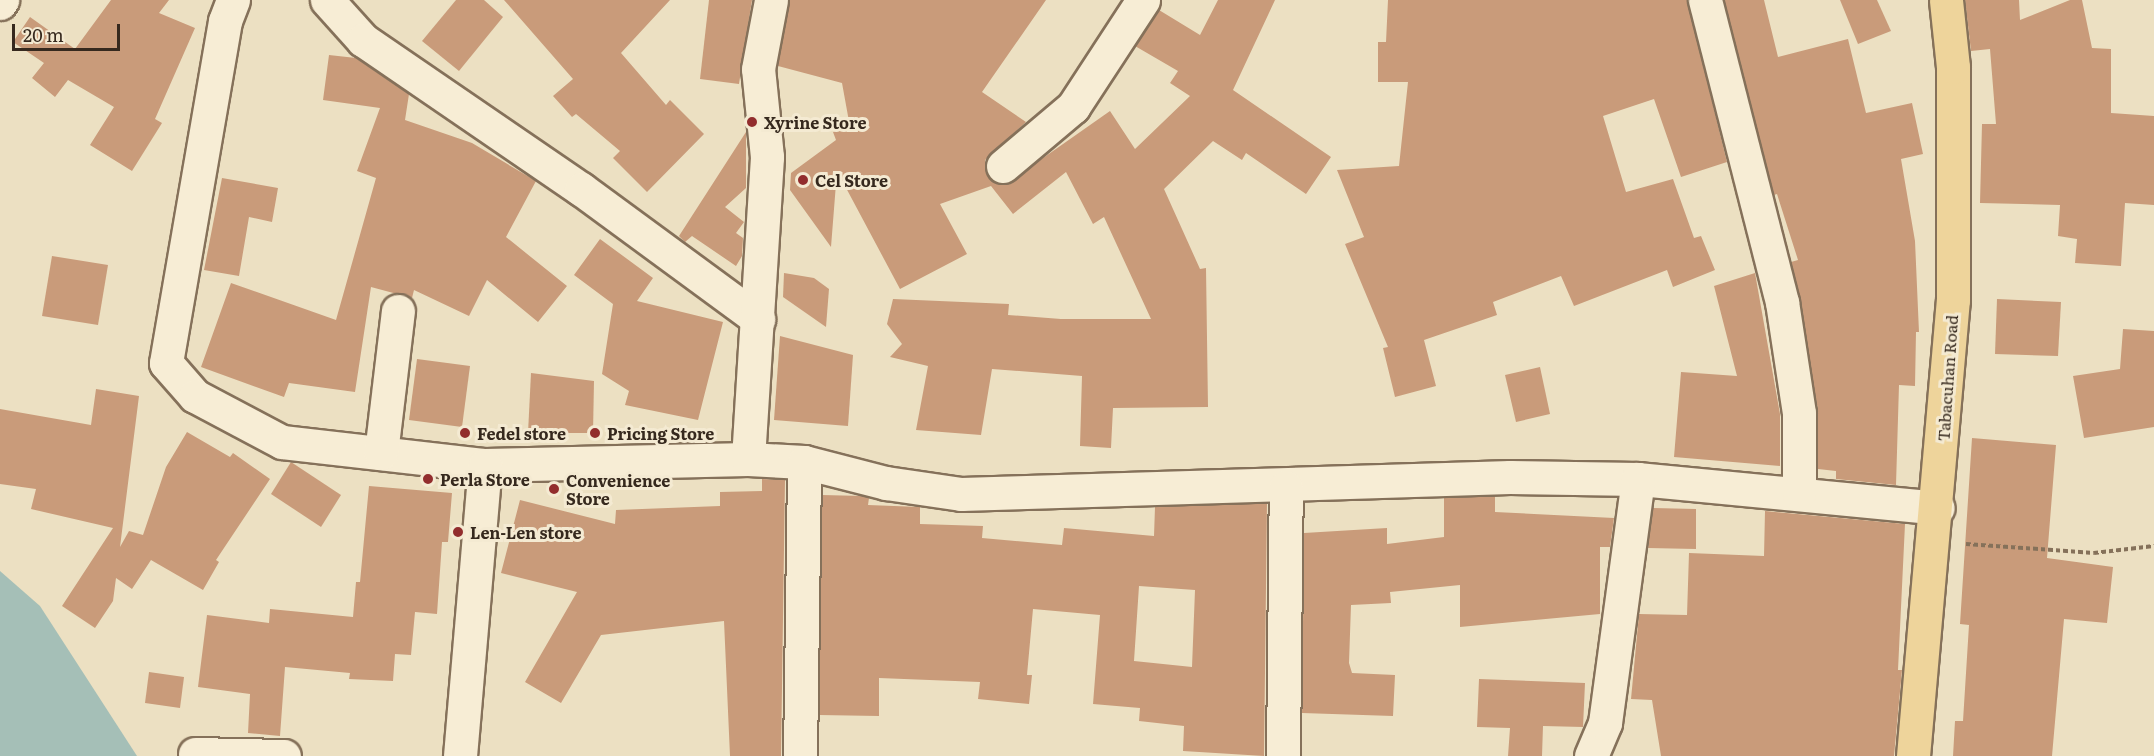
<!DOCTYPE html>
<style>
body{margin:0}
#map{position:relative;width:2154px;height:756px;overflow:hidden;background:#ece0c2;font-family:Literata,serif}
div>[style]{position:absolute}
.water>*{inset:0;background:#a5bfb7}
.building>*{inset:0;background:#c99b7a}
.path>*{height:4px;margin-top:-2px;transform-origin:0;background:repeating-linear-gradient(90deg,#85715a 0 4.5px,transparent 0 7.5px)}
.roads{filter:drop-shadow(2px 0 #85715a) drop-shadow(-2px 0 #85715a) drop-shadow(0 2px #85715a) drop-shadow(0 -2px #85715a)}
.minor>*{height:33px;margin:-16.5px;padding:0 16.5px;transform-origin:16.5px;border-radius:16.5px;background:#f7edd5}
.major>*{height:33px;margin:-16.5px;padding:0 16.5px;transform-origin:16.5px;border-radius:16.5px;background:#eed49b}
.dots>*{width:16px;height:16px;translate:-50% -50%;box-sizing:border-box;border:3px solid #f4ead2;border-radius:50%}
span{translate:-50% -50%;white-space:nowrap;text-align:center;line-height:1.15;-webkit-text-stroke:6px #f4ead2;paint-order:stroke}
.poi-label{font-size:16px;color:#36291e;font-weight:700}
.left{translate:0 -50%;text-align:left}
.street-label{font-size:16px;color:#36291e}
.scale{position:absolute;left:12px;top:24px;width:108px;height:27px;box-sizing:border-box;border:3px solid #36291e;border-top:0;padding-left:8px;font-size:18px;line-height:21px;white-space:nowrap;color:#36291e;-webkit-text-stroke:4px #f4ead2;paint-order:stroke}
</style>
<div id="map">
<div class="water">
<i style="clip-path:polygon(0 571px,40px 606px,137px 756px,0 756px)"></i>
</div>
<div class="building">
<i style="clip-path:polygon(111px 0,169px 0,159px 13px,195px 28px,155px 119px,162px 123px,132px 171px,90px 145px,114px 107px,68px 80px,55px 97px,32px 78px,44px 63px,13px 42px,30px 17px,75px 49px)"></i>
<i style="clip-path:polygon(456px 0,484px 0,503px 17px,459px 71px,422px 41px)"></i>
<i style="clip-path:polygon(504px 0,670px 0,621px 53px,666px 105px,670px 100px,704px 134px,647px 192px,613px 158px,620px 151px,576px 114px,572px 117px,553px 96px,573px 79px)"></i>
<i style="clip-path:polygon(709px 0,752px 0,739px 84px,700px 79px)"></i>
<i style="clip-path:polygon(789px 0,1046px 0,982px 92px,1026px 122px,985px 160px,989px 178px,1006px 184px,1110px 111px,1135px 149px,1190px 96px,1170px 83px,1178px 71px,1135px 46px,1159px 10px,1200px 35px,1218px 0,1275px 0,1233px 90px,1331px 157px,1306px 194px,1246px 153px,1242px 160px,1213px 141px,1164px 189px,1200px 269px,1206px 268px,1208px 407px,1113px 408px,1111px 448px,1080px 446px,1082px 376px,992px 369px,981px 435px,916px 430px,928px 366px,890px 357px,902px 344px,887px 324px,893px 299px,1009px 304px,1008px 315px,1061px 319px,1151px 319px,1104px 217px,1093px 224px,1066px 172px,1013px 214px,991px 186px,940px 204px,967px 254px,900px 289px,837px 171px,831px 247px,790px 190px,791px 173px,836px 140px,833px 132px,850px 127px,842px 83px,778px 66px)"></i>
<i style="clip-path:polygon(1388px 0,1687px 0,1727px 162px,1681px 177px,1654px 99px,1603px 116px,1626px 192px,1673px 179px,1694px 238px,1701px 236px,1715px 270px,1673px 287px,1667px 270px,1574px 306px,1561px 276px,1493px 302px,1497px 315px,1424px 340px,1436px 386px,1395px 397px,1383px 348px,1388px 347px,1345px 244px,1364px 237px,1337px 170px,1399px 166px,1408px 82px,1378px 82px,1378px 42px,1386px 42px)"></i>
<i style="clip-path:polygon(1724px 0,1764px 0,1778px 57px,1848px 39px,1866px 113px,1912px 103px,1923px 154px,1901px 159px,1915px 241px,1919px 332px,1916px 332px,1915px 386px,1899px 385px,1896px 485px,1836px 479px,1836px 471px,1818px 469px,1818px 410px,1791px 262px,1798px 260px,1777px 194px,1774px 195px)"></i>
<i style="clip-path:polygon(1840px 0,1877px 0,1891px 31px,1858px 44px)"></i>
<i style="clip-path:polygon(1965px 0,2019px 0,2020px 20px,2070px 0,2082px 0,2092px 48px,2111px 49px,2111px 113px,2154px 116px,2154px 205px,2125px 203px,2121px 266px,2075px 263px,2077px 239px,2058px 236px,2060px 205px,1980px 203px,1982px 124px,1996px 124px,1990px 49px,1971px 51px)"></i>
<i style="clip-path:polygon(329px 55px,356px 58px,409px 94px,405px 120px,472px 143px,536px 181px,506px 237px,567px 286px,538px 322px,487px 280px,469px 316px,414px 290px,412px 298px,371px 287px,355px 392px,289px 383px,284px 397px,201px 367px,231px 283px,336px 320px,376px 178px,357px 171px,380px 108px,323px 100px)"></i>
<i style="clip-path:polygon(746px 132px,746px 188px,725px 207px,744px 222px,736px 233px,743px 238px,742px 256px,736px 266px,692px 236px,685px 242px,679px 236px)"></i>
<i style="clip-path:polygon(222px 178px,278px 188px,272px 222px,249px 217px,239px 276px,204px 270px)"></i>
<i style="clip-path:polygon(600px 239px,653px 278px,637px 301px,723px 322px,698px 420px,625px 405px,629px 391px,602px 374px,613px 304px,574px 275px)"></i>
<i style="clip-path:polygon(52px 256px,108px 265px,98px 325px,42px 316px)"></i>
<i style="clip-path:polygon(784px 273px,814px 278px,829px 289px,826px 327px,783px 297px)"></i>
<i style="clip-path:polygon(1755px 273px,1780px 414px,1780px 466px,1674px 457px,1681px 372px,1737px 376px,1714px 286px)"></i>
<i style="clip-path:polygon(1997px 299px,2061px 302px,2058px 356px,1995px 354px)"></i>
<i style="clip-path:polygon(2123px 329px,2154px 331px,2154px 427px,2084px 438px,2073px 376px,2120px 369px)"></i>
<i style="clip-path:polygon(780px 336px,853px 355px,848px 426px,774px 420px)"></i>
<i style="clip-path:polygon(417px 359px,470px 366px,462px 427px,409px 420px)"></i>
<i style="clip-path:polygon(1540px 367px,1550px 414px,1516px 422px,1505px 375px)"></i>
<i style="clip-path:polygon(531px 373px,594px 381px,593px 433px,528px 433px)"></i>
<i style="clip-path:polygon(96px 389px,139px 396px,120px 547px,129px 531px,143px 535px,166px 467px,187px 432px,230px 457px,233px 453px,270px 479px,216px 560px,219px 562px,203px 590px,151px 560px,132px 589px,116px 578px,113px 601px,95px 628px,62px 606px,113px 528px,31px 509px,36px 489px,0 484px,0 409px,91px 425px)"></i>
<i style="clip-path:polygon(1972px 438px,2056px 445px,2047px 558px,2113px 567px,2107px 623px,2064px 619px,2052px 756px,1953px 756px,1955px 721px,1963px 721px,1969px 625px,1960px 624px)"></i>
<i style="clip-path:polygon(291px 462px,341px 495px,321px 527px,271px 494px)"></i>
<i style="clip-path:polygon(762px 479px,785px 480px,781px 756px,730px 756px,724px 621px,601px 635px,561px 703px,525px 682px,577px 592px,501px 573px,520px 500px,615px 524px,616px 510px,720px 506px,720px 492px,762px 491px)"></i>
<i style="clip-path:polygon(369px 486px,452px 493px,448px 542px,442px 542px,437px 614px,415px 612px,411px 655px,395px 654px,393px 681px,349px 679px,350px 673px,285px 667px,280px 736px,248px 733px,250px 694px,198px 687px,207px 615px,269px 623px,270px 609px,353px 617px,356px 582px,360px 582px)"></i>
<i style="clip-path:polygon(evenodd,822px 495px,863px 496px,869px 498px,868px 505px,920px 507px,920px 524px,983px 526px,982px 538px,1062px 545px,1064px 528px,1154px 536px,1155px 507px,1267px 503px,1264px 756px,1183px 751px,1184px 726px,1139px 721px,1140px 708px,1093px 704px,1100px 615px,1033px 609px,1027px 675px,1032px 675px,1029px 704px,978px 699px,980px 682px,879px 678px,879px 716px,819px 715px,822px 495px,1139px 586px,1195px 590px,1192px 667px,1134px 661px,1139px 586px)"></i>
<i style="clip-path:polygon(1495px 496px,1495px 512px,1614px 518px,1610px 547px,1600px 547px,1600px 614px,1460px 627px,1460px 585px,1390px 592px,1391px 603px,1351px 605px,1349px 663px,1352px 673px,1395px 675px,1393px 716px,1302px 713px,1304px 533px,1387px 528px,1387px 544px,1444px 537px,1444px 498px)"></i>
<i style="clip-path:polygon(1653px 508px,1696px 509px,1696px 549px,1648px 548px)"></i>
<i style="clip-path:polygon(1765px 511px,1905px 524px,1898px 670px,1902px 670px,1894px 756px,1661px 756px,1652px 700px,1631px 699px,1639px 614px,1687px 615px,1689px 553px,1764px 556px)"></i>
<i style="clip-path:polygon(149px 672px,184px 677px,180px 708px,145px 703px)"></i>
<i style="clip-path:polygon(1479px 679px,1585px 683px,1583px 727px,1543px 726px,1542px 756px,1508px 756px,1510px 728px,1477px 727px)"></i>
</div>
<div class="path">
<i style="left:1966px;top:544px;width:128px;rotate:4deg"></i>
<i style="left:2094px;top:553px;width:60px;rotate:-6.7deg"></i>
</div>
<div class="roads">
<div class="minor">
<i style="left:233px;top:0;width:22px;rotate:111deg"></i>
<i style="left:225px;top:21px;width:347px;rotate:99.8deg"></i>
<i style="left:166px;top:363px;width:44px;rotate:48.7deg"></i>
<i style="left:195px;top:396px;width:98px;rotate:27.9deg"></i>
<i style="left:282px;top:442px;width:204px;rotate:6.5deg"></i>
<i style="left:485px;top:465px;width:263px;rotate:-1.3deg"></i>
<i style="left:748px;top:459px;width:56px;rotate:3.1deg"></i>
<i style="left:804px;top:462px;width:85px;rotate:14.4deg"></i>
<i style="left:886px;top:483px;width:76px;rotate:8.3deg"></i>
<i style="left:961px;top:494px;width:549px;rotate:-1.77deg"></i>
<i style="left:1510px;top:477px;width:128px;rotate:0.9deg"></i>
<i style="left:1638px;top:479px;width:301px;rotate:5.5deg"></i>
<i style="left:327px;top:0;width:54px;rotate:48deg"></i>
<i style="left:363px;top:40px;width:264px;rotate:34.4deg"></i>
<i style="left:581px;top:189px;width:220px;rotate:36.3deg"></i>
<i style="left:1705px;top:0;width:312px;rotate:75.7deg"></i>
<i style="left:1782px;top:302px;width:112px;rotate:81.3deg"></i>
<i style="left:1799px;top:413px;width:81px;rotate:90deg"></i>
<i style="left:0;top:3px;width:4px;rotate:-56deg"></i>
<i style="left:1003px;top:166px;width:92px;rotate:-40.1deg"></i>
<i style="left:1073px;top:107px;width:128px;rotate:-56.8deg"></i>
<i style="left:381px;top:453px;width:143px;rotate:-83.2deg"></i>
<i style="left:748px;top:459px;width:303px;rotate:-86.4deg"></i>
<i style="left:767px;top:157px;width:88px;rotate:-95.8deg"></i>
<i style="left:758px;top:69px;width:70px;rotate:-79.3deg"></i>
<i style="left:195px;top:754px;width:89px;rotate:1.3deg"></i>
<i style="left:460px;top:756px;width:292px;rotate:-85.1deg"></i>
<i style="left:800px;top:756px;width:294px;rotate:-89.2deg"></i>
<i style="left:1283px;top:756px;width:269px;rotate:-89.4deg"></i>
<i style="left:1591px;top:756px;width:36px;rotate:-67deg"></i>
<i style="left:1605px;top:723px;width:246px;rotate:-82.3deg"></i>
</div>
<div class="major">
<i style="left:1913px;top:756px;width:458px;rotate:-85deg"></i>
<i style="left:1953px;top:300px;width:233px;rotate:-90deg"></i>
<i style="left:1953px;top:67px;width:67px;rotate:-96deg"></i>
</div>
</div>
<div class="dots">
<i style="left:752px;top:122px;background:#922d2d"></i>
<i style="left:803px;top:180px;background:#922d2d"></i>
<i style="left:465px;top:433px;background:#922d2d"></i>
<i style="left:595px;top:433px;background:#922d2d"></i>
<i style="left:428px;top:479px;background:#922d2d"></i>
<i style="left:554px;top:489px;background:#922d2d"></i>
<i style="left:458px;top:532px;background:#922d2d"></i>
</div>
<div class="poi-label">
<span class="left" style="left:764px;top:122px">Xyrine Store</span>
<span class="left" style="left:815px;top:180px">Cel Store</span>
<span class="left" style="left:477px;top:433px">Fedel store</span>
<span class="left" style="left:607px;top:433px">Pricing Store</span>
<span class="left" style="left:440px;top:479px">Perla Store</span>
<span class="left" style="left:566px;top:489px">Convenience<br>Store</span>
<span class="left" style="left:470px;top:532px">Len-Len store</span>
</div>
<div class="street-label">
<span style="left:1947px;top:378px;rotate:-86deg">Tabacuhan Road</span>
</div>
<div class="scale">20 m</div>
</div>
